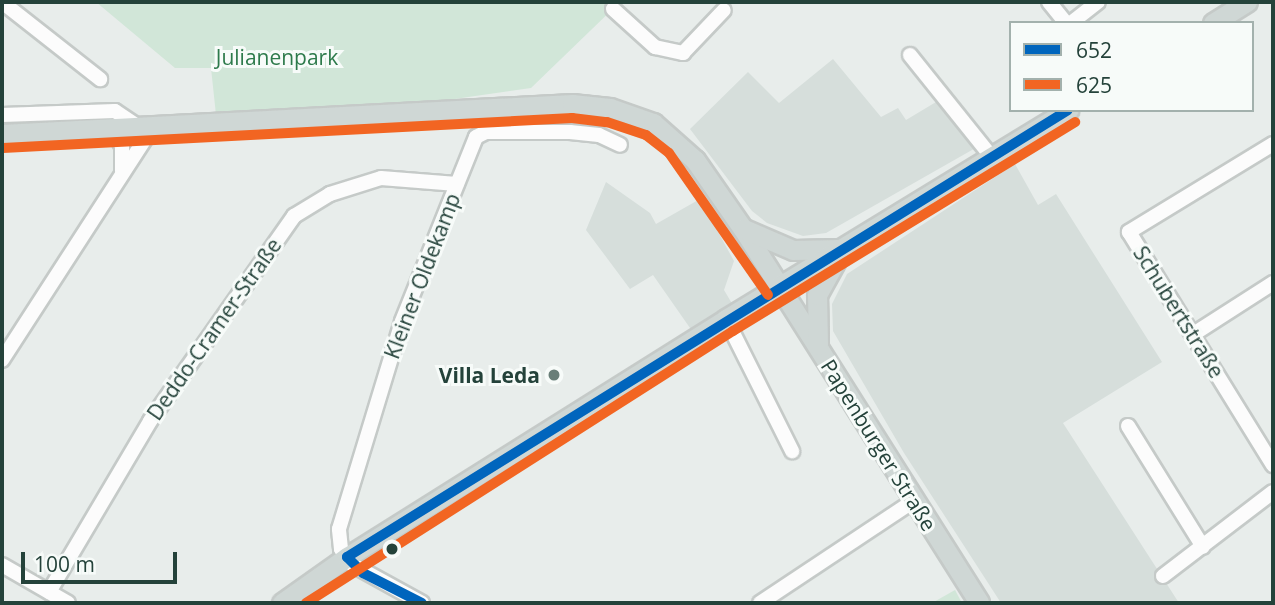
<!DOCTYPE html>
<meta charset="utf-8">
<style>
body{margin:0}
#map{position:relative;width:1275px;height:605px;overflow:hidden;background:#e8edeb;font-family:"Open Sans",sans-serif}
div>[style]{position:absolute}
.built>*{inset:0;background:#d6dedb}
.green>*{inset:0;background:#d1e6d8}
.roads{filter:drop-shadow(2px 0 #c5cac8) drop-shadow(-2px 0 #c5cac8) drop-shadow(0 2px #c5cac8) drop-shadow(0 -2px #c5cac8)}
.minor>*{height:14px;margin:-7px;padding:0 7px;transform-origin:7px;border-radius:7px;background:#fcfcfc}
.major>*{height:19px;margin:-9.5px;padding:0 9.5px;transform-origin:9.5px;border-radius:9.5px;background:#cfd7d5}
.bus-1>*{height:10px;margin:-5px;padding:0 5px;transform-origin:5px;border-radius:5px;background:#0065bd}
.bus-2>*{height:10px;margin:-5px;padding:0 5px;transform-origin:5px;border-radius:5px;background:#f26522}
.dots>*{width:19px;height:19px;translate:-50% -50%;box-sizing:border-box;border:4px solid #f7fbf9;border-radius:50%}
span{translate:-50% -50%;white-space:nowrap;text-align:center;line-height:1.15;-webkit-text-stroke:6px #f7fbf9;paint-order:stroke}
.park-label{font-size:21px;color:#2d7a4b}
.street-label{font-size:21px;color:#24423a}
.poi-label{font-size:21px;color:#24423a;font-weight:700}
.right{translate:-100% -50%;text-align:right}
.frame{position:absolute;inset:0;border:4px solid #24423a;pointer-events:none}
.legend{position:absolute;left:1009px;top:21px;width:245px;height:91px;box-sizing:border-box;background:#f7fbf9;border:2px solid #a3b1ad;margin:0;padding:9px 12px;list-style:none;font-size:21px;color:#24423a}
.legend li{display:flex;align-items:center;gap:14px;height:35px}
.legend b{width:35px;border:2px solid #a3b1ad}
.scale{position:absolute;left:21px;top:552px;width:156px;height:32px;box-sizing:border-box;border:4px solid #24423a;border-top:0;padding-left:9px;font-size:21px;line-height:24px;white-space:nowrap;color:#24423a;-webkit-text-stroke:5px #f7fbf9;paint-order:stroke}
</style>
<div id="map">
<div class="built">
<i style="clip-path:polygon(833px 59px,881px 117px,898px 108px,906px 120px,941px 99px,979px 146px,826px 233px,803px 236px,767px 223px,752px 211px,690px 129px,748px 72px,779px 103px)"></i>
<i style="clip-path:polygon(1015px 164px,1038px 205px,1056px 194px,1162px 362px,1063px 423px,1179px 603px,1001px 603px,904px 453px,833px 331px,832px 304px,847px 274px)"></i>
<i style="clip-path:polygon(606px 182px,650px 213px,656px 224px,700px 199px,734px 261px,724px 290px,737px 312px,697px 338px,653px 275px,630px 289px,586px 230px)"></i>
</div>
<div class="green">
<i style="clip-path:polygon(96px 2px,620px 2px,531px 88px,385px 109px,216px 115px,211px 68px,175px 68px)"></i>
<i style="clip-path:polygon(955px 590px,962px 603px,932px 603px)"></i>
</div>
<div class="roads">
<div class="minor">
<i style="left:2px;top:2px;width:125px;rotate:38.2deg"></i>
<i style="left:1049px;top:2px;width:27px;rotate:51deg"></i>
<i style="left:613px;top:9px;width:57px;rotate:42.1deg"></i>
<i style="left:655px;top:47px;width:29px;rotate:12deg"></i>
<i style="left:683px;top:53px;width:59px;rotate:-46.4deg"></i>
<i style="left:1071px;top:23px;width:34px;rotate:-38deg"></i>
<i style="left:910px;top:55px;width:128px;rotate:51.3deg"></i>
<i style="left:2px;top:115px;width:113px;rotate:-2deg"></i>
<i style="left:115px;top:111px;width:27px;rotate:34deg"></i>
<i style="left:111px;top:127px;width:22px;rotate:60deg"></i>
<i style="left:122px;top:146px;width:25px;rotate:90deg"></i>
<i style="left:1273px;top:144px;width:169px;rotate:148.6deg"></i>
<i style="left:1129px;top:232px;width:274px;rotate:58.3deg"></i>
<i style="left:726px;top:319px;width:148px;rotate:63.4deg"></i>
<i style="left:1192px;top:335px;width:96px;rotate:-32.7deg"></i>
<i style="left:2px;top:360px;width:280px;rotate:-57.1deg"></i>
<i style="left:1128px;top:426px;width:142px;rotate:58.2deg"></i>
<i style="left:2px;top:565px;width:76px;rotate:29.9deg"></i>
<i style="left:1163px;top:576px;width:138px;rotate:-37.4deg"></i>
<i style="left:49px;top:592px;width:199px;rotate:-59.4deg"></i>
<i style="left:150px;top:421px;width:251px;rotate:-54.9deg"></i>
<i style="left:294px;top:216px;width:42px;rotate:-31.4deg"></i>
<i style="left:330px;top:194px;width:53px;rotate:-17.4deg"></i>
<i style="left:381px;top:178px;width:76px;rotate:4.5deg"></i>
<i style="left:422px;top:603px;width:79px;rotate:-151.2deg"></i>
<i style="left:353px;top:565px;width:20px;rotate:-127deg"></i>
<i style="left:341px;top:549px;width:20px;rotate:-96deg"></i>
<i style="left:339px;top:529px;width:217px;rotate:-73.1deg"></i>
<i style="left:402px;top:321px;width:198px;rotate:-68.1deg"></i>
<i style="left:476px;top:137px;width:11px;rotate:-27deg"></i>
<i style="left:486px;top:132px;width:84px"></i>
<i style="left:570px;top:132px;width:29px;rotate:6deg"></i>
<i style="left:599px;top:135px;width:23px;rotate:25deg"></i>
<i style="left:760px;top:603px;width:182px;rotate:-33.6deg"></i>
</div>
<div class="major">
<i style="left:1213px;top:23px;width:40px;rotate:-32deg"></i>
<i style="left:2px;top:134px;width:571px;rotate:-3.01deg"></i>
<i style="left:572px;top:104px;width:38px;rotate:6deg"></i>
<i style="left:610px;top:108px;width:46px;rotate:19.2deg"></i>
<i style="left:653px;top:123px;width:56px;rotate:41.4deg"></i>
<i style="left:695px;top:160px;width:84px;rotate:55.2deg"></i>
<i style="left:743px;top:229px;width:442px;rotate:57.7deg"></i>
<i style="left:744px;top:229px;width:53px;rotate:23.2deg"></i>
<i style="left:793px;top:250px;width:46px;rotate:-1.2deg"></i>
<i style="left:818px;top:345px;width:50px;rotate:-91.1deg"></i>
<i style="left:817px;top:295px;width:46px;rotate:-61.2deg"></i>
<i style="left:282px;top:603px;width:80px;rotate:-35.3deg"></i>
<i style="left:347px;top:557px;width:448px;rotate:-32.1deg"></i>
<i style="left:726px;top:319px;width:401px;rotate:-31.4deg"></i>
</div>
</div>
<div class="bus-1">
<i style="left:347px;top:557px;width:848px;rotate:-31.8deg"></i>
<i style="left:347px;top:557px;width:23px;rotate:45deg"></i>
<i style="left:363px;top:573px;width:66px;rotate:27deg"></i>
</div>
<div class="bus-2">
<i style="left:3px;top:148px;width:570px;rotate:-3.02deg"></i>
<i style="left:572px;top:118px;width:35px;rotate:7deg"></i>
<i style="left:607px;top:122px;width:41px;rotate:18.4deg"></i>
<i style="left:646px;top:135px;width:29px;rotate:38deg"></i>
<i style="left:669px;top:153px;width:173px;rotate:55.1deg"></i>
<i style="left:306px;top:603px;width:506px;rotate:-32.5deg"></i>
<i style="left:733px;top:331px;width:401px;rotate:-31.4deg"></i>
</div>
<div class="dots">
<i style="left:554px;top:375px;background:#697e78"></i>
<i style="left:392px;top:549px;background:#24423a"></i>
</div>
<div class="park-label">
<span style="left:277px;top:57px">Julianenpark</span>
</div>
<div class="street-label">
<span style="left:422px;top:276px;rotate:-69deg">Kleiner Oldekamp</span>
<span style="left:1179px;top:312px;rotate:58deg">Schubertstraße</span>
<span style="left:214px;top:329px;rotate:-55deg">Deddo-Cramer-Straße</span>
<span style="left:879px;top:445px;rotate:58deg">Papenburger Straße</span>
</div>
<div class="poi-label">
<span class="right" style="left:540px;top:375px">Villa Leda</span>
</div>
<div class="frame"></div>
<ul class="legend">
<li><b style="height:9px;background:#0065bd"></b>652</li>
<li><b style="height:9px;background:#f26522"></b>625</li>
</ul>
<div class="scale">100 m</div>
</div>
